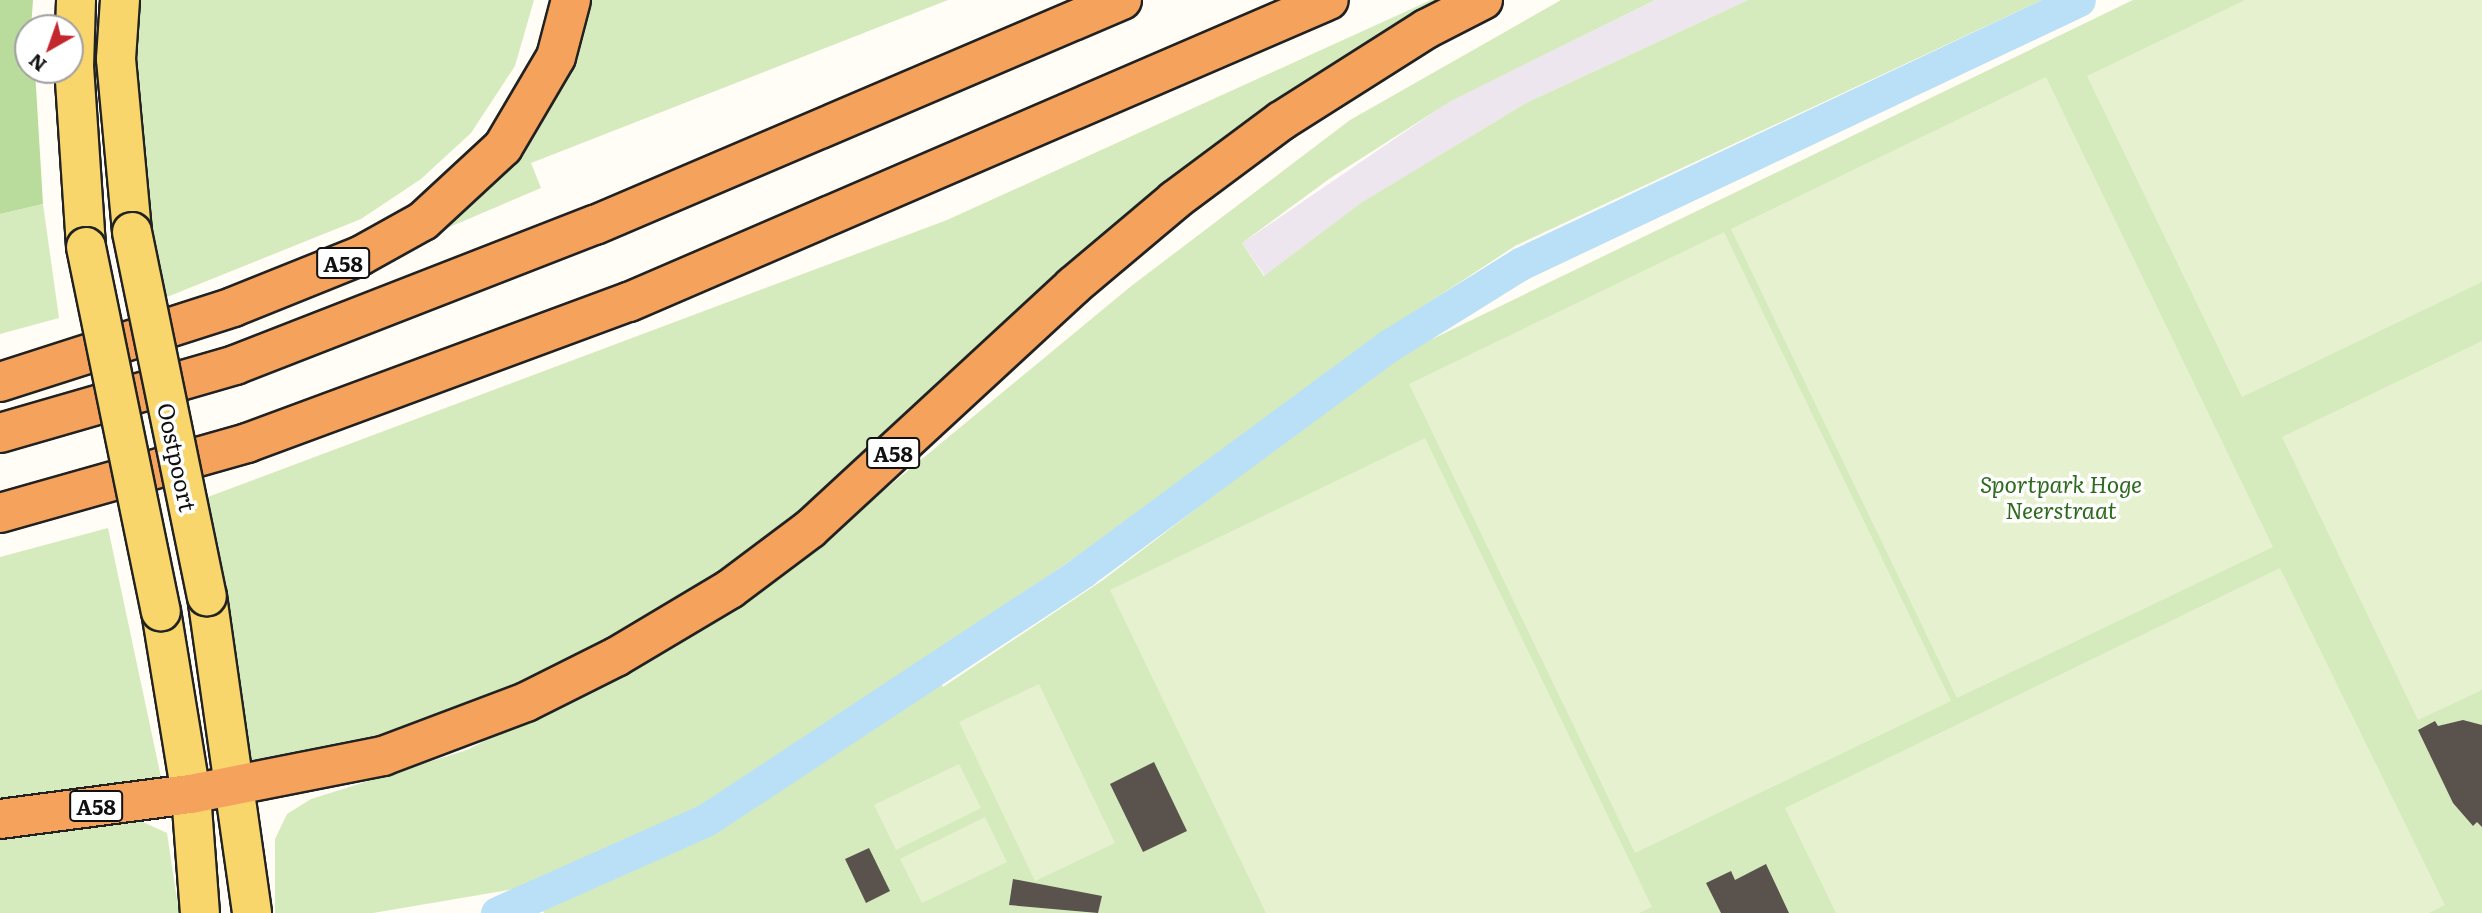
<!DOCTYPE html>
<style>
body{margin:0}
#map{position:relative;width:2482px;height:913px;overflow:hidden;background:#fffdf5;font-family:Literata,serif}
div>[style]{position:absolute}
.industrial>*{inset:0;background:#eee6ef}
.green>*{inset:0;background:#d5ebbd}
.forest>*{inset:0;background:#b9dc9c}
.pitch>*{inset:0;background:#e6f2cf}
.canal>*{height:33px;margin:-16.5px;padding:0 16.5px;transform-origin:16.5px;border-radius:16.5px;background:#b9e0f7}
.building>*{inset:0;background:#5a524d}
.roads{filter:drop-shadow(2px 0 #222) drop-shadow(-2px 0 #222) drop-shadow(0 2px #222) drop-shadow(0 -2px #222)}
.major>*{height:38px;margin:-19px;padding:0 19px;transform-origin:19px;border-radius:19px;background:#f9d66b}
.highway>*{height:38px;margin:-19px;padding:0 19px;transform-origin:19px;border-radius:19px;background:#f5a25d}
.bridges{filter:drop-shadow(2px 0 #222) drop-shadow(-2px 0 #222) drop-shadow(0 2px #222) drop-shadow(0 -2px #222)}
.major-bridge>*{height:38px;margin:-19px;padding:0 19px;transform-origin:19px;border-radius:19px;background:#f9d66b}
span{translate:-50% -50%;white-space:nowrap;text-align:center;line-height:1.15;-webkit-text-stroke:7px #fff;paint-order:stroke}
.shield-label span{padding:2px 5px;background:#fff;border:2px solid;border-radius:5px;-webkit-text-stroke-width:0}
.shield-label{font-size:21px;color:#111;font-weight:700}
.street-label{font-size:23px;color:#111}
.park-label{font-size:23px;color:#2f6b1f;font-style:italic}
.north{position:absolute;left:14px;top:14px;width:70px;height:70px;box-sizing:border-box;background:#fff;border:2px solid #a0a0a0;border-radius:50%;rotate:220deg;font-size:19px;font-weight:700;line-height:28px;text-align:center;color:#111}
.north::after{content:'';display:block;margin:auto;width:24px;height:32px;background:#c4262e;clip-path:polygon(50% 0,100% 100%,50% 72%,0 100%)}
</style>
<div id="map">
<div class="industrial">
<i style="clip-path:polygon(1655px 0,1748px 0,1526px 103px,1362px 203px,1265px 276px,1242px 243px,1450px 101px)"></i>
</div>
<div class="green">
<i style="clip-path:polygon(135px 0,534px 0,515px 66px,471px 133px,421px 179px,361px 219px,157px 301px,132px 97px)"></i>
<i style="clip-path:polygon(580px 0,948px 0,531px 163px,541px 188px,398px 249px,450px 215px)"></i>
<i style="clip-path:polygon(1431px 0,1462px 0,759px 554px,601px 649px,438px 719px,338px 750px,250px 765px,197px 501px,947px 220px)"></i>
<i style="clip-path:polygon(1561px 0,1655px 0,1451px 101px,1329px 179px,1242px 243px,1264px 276px,1361px 203px,1526px 103px,1748px 0,2042px 0,1515px 246px,1372px 340px,1076px 557px,672px 828px,532px 886px,373px 913px,275px 913px,275px 839px,287px 814px,311px 799px,467px 750px,710px 626px,818px 545px,1130px 287px,1350px 120px)"></i>
<i style="clip-path:polygon(2133px 0,2482px 0,2482px 913px,544px 913px,539px 904px,545px 896px,680px 842px,935px 673px,943px 687px,1103px 580px,1395px 357px)"></i>
<i style="clip-path:polygon(43px 204px,59px 318px,0 334px,0 214px)"></i>
<i style="clip-path:polygon(108px 528px,162px 782px,0 802px,0 557px)"></i>
<i style="clip-path:polygon(130px 816px,167px 833px,179px 913px,0 913px,0 834px)"></i>
</div>
<div class="forest">
<i style="clip-path:polygon(0 0,33px 0,28px 70px,35px 70px,43px 204px,0 214px)"></i>
</div>
<div class="pitch">
<i style="clip-path:polygon(2245px 0,2482px 0,2482px 282px,2242px 397px,2087px 76px)"></i>
<i style="clip-path:polygon(2046px 77px,2273px 547px,1957px 698px,1731px 229px)"></i>
<i style="clip-path:polygon(1724px 232px,1951px 701px,1635px 853px,1409px 384px)"></i>
<i style="clip-path:polygon(2482px 341px,2482px 690px,2418px 720px,2282px 437px)"></i>
<i style="clip-path:polygon(1425px 438px,1652px 907px,1639px 913px,1266px 913px,1110px 590px)"></i>
<i style="clip-path:polygon(2280px 568px,2445px 905px,2429px 913px,1836px 913px,1785px 808px)"></i>
<i style="clip-path:polygon(1039px 684px,1115px 843px,1035px 881px,959px 722px)"></i>
<i style="clip-path:polygon(959px 764px,981px 808px,896px 850px,874px 805px)"></i>
<i style="clip-path:polygon(985px 817px,1007px 862px,922px 903px,900px 859px)"></i>
</div>
<div class="canal">
<i style="left:497px;top:913px;width:229px;rotate:-24deg"></i>
<i style="left:706px;top:820px;width:452px;rotate:-33.4deg"></i>
<i style="left:1083px;top:571px;width:381px;rotate:-36.4deg"></i>
<i style="left:1390px;top:345px;width:153px;rotate:-31.9deg"></i>
<i style="left:1520px;top:264px;width:618px;rotate:-25.28deg"></i>
</div>
<div class="building">
<i style="clip-path:polygon(2435px 721px,2438px 726px,2463px 720px,2482px 725px,2482px 827px,2477px 822px,2473px 826px,2453px 803px,2418px 730px)"></i>
<i style="clip-path:polygon(1154px 762px,1187px 831px,1143px 852px,1110px 784px)"></i>
<i style="clip-path:polygon(869px 848px,890px 891px,866px 903px,845px 859px)"></i>
<i style="clip-path:polygon(1766px 864px,1789px 913px,1721px 913px,1706px 883px,1731px 871px,1735px 880px)"></i>
<i style="clip-path:polygon(1013px 879px,1102px 896px,1098px 913px,1009px 905px)"></i>
</div>
<div class="roads">
<div class="major">
<i style="left:76px;top:0;width:66px;rotate:91.7deg"></i>
<i style="left:74px;top:66px;width:181px;rotate:86.2deg"></i>
<i style="left:120px;top:0;width:59px;rotate:93.9deg"></i>
<i style="left:116px;top:59px;width:174px;rotate:84.7deg"></i>
<i style="left:207px;top:596px;width:320px;rotate:81.9deg"></i>
<i style="left:161px;top:611px;width:185px;rotate:80.7deg"></i>
<i style="left:191px;top:794px;width:119px;rotate:85.7deg"></i>
</div>
<div class="highway">
<i style="left:0;top:382px;width:245px;rotate:-17.8deg"></i>
<i style="left:233px;top:307px;width:137px;rotate:-21.9deg"></i>
<i style="left:360px;top:256px;width:72px;rotate:-29.1deg"></i>
<i style="left:423px;top:221px;width:109px;rotate:-42.8deg"></i>
<i style="left:503px;top:147px;width:104px;rotate:-59.5deg"></i>
<i style="left:556px;top:57px;width:59px;rotate:-75.3deg"></i>
<i style="left:0;top:433px;width:245px;rotate:-16.1deg"></i>
<i style="left:235px;top:365px;width:386px;rotate:-21.3deg"></i>
<i style="left:595px;top:225px;width:573px;rotate:-23.12deg"></i>
<i style="left:0;top:513px;width:257px;rotate:-15.8deg"></i>
<i style="left:247px;top:443px;width:407px;rotate:-20.3deg"></i>
<i style="left:629px;top:302px;width:762px;rotate:-23.34deg"></i>
<i style="left:0;top:819px;width:193px;rotate:-7.5deg"></i>
<i style="left:191px;top:794px;width:196px;rotate:-11.2deg"></i>
<i style="left:383px;top:756px;width:153px;rotate:-20.7deg"></i>
<i style="left:526px;top:702px;width:101px;rotate:-26.6deg"></i>
<i style="left:616px;top:657px;width:133px;rotate:-30.8deg"></i>
<i style="left:730px;top:589px;width:100px;rotate:-36.9deg"></i>
<i style="left:810px;top:529px;width:358px;rotate:-42.7deg"></i>
<i style="left:1073px;top:286px;width:133px;rotate:-40.1deg"></i>
<i style="left:1175px;top:200px;width:132px;rotate:-36.7deg"></i>
<i style="left:1281px;top:121px;width:172px;rotate:-32.4deg"></i>
<i style="left:1426px;top:29px;width:64px;rotate:-27deg"></i>
</div>
</div>
<div class="bridges">
<div class="major-bridge">
<i style="left:132px;top:232px;width:372px;rotate:78.4deg"></i>
<i style="left:86px;top:247px;width:372px;rotate:78.4deg"></i>
</div>
</div>
<div class="shield-label">
<span style="left:343px;top:263px">A58</span>
<span style="left:893px;top:453px">A58</span>
<span style="left:96px;top:806px">A58</span>
</div>
<div class="street-label">
<span style="left:178px;top:457px;rotate:78deg">Oostpoort</span>
</div>
<div class="park-label">
<span style="left:2061px;top:496px">Sportpark Hoge<br>Neerstraat</span>
</div>
<div class="north">N</div>
</div>
